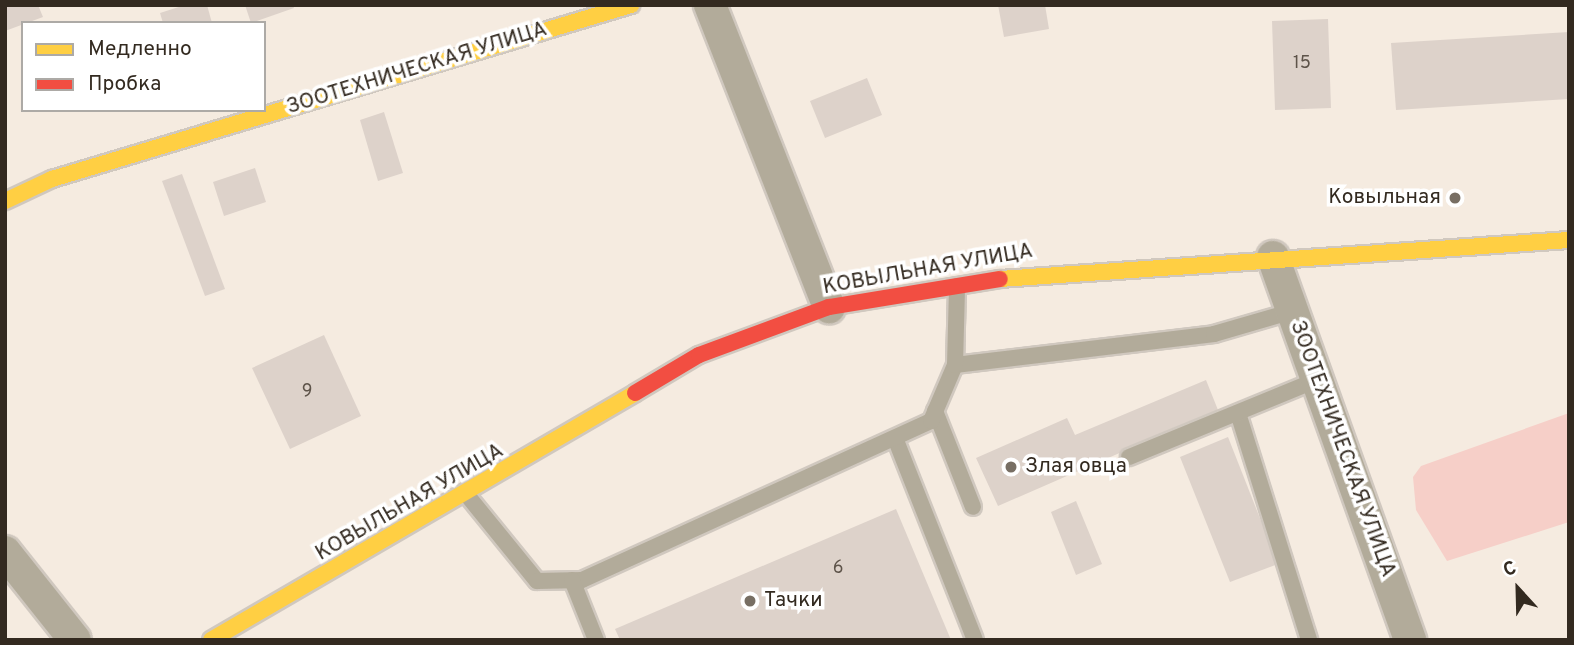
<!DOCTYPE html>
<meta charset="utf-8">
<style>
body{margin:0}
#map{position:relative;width:1574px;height:645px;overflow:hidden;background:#f5ebe0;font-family:Overpass,sans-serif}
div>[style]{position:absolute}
.green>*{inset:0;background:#f6cfc8}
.building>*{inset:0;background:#ddd2ca}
.roads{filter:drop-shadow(2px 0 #d0c8bf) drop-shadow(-2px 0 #d0c8bf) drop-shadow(0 2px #d0c8bf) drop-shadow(0 -2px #d0c8bf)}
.lane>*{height:16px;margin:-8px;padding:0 8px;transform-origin:8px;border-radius:8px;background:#b2ab9a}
.street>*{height:32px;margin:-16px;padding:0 16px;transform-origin:16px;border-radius:16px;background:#b2ab9a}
.slow>*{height:16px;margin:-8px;padding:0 8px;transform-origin:8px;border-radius:8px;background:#ffcf43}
.jam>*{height:16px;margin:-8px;padding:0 8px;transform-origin:8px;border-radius:8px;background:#f24e42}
.dots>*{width:19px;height:19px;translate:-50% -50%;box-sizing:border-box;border:4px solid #fff;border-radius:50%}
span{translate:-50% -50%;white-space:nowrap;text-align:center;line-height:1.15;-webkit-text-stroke:7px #fff;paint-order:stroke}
.number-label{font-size:18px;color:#5e544a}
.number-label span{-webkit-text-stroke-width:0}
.street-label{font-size:21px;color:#332a20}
.poi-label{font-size:21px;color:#332a20}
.right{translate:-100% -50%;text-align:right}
.left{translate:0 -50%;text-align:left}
.frame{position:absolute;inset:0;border:7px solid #332a20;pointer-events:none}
.legend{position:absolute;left:21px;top:21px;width:245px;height:91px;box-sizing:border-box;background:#fff;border:2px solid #adaaa6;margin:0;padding:9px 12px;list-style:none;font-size:21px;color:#332a20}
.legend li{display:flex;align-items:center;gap:14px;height:35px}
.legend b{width:35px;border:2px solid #adaaa6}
.north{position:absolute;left:1483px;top:554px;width:70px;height:70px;-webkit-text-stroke:5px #fff;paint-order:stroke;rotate:338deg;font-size:19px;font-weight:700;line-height:28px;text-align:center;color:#332a20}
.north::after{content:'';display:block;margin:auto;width:24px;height:32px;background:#332a20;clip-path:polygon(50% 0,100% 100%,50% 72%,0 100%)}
</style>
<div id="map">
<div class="green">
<i style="clip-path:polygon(1569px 413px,1569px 522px,1447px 561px,1416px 510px,1413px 477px,1421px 466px)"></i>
</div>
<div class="building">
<i style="clip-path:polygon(5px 5px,38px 5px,43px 17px,5px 31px)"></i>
<i style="clip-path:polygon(185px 5px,207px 5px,212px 23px,163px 23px,160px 13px)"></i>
<i style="clip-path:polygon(245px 5px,293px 5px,294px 8px,251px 23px)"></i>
<i style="clip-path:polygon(998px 5px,1045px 5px,1049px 29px,1004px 37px)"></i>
<i style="clip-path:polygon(1328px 19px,1331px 108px,1275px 110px,1272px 21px)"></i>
<i style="clip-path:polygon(1569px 32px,1569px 99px,1396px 110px,1391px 43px)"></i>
<i style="clip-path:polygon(867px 78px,882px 115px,825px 138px,810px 101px)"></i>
<i style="clip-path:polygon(384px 112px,403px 173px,378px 181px,360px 120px)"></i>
<i style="clip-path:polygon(255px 168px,266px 202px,224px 216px,213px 182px)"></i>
<i style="clip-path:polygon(182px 174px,225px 289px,205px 296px,162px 181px)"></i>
<i style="clip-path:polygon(324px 335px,361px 416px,290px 449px,252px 368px)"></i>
<i style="clip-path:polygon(1206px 380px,1218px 410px,998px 506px,976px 458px,1067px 418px,1075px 435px)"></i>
<i style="clip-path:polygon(1228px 437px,1278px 564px,1230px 582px,1180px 457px)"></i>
<i style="clip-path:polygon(1076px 501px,1102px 564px,1076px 575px,1051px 512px)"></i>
<i style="clip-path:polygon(896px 509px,951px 640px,620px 640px,615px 629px)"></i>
</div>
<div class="roads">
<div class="lane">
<i style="left:955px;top:365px;width:261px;rotate:-6.8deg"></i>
<i style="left:1214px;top:334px;width:82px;rotate:-16.2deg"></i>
<i style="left:935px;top:411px;width:103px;rotate:68.4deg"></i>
<i style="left:1238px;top:413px;width:238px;rotate:72.6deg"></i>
<i style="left:895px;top:438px;width:217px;rotate:68.4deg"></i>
<i style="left:1129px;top:457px;width:203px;rotate:-22.3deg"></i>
<i style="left:467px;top:495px;width:111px;rotate:50.9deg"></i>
<i style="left:537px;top:581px;width:45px;rotate:-1.3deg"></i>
<i style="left:582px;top:580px;width:384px;rotate:-24.5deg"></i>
<i style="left:931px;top:421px;width:61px;rotate:-66.8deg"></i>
<i style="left:955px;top:365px;width:79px;rotate:-88.5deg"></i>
<i style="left:572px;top:580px;width:65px;rotate:68.2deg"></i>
</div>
<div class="street">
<i style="left:710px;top:5px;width:325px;rotate:68.5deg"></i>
<i style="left:1273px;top:257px;width:407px;rotate:70.3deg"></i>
<i style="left:5px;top:552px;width:112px;rotate:51.5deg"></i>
</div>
<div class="slow">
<i style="left:5px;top:201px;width:52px;rotate:-25.1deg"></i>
<i style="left:52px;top:179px;width:605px;rotate:-16.73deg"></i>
<i style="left:1000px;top:279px;width:570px;rotate:-3.92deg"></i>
<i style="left:211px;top:640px;width:491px;rotate:-30.2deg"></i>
</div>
<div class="jam">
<i style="left:635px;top:393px;width:74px;rotate:-30.7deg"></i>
<i style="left:699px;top:355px;width:139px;rotate:-20.3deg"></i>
<i style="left:829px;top:307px;width:173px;rotate:-9.3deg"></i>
</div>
</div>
<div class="dots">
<i style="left:1455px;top:198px;background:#776e63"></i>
<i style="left:1011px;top:467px;background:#776e63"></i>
<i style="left:750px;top:601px;background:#776e63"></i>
</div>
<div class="number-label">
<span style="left:1302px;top:64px">15</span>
<span style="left:307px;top:392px">9</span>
<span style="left:838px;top:569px">6</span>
</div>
<div class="street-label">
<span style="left:417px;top:69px;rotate:-17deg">ЗООТЕХНИЧЕСКАЯ УЛИЦА</span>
<span style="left:928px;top:270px;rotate:-10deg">КОВЫЛЬНАЯ УЛИЦА</span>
<span style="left:1342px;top:449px;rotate:70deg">ЗООТЕХНИЧЕСКАЯ УЛИЦА</span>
<span style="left:410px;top:503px;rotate:-30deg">КОВЫЛЬНАЯ УЛИЦА</span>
</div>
<div class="poi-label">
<span class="right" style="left:1441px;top:198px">Ковыльная</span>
<span class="left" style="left:1025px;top:467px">Злая овца</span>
<span class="left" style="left:764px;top:601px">Тачки</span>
</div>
<div class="frame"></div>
<ul class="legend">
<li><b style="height:9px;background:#ffcf43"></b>Медленно</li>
<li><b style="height:9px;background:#f24e42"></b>Пробка</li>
</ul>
<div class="north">С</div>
</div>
